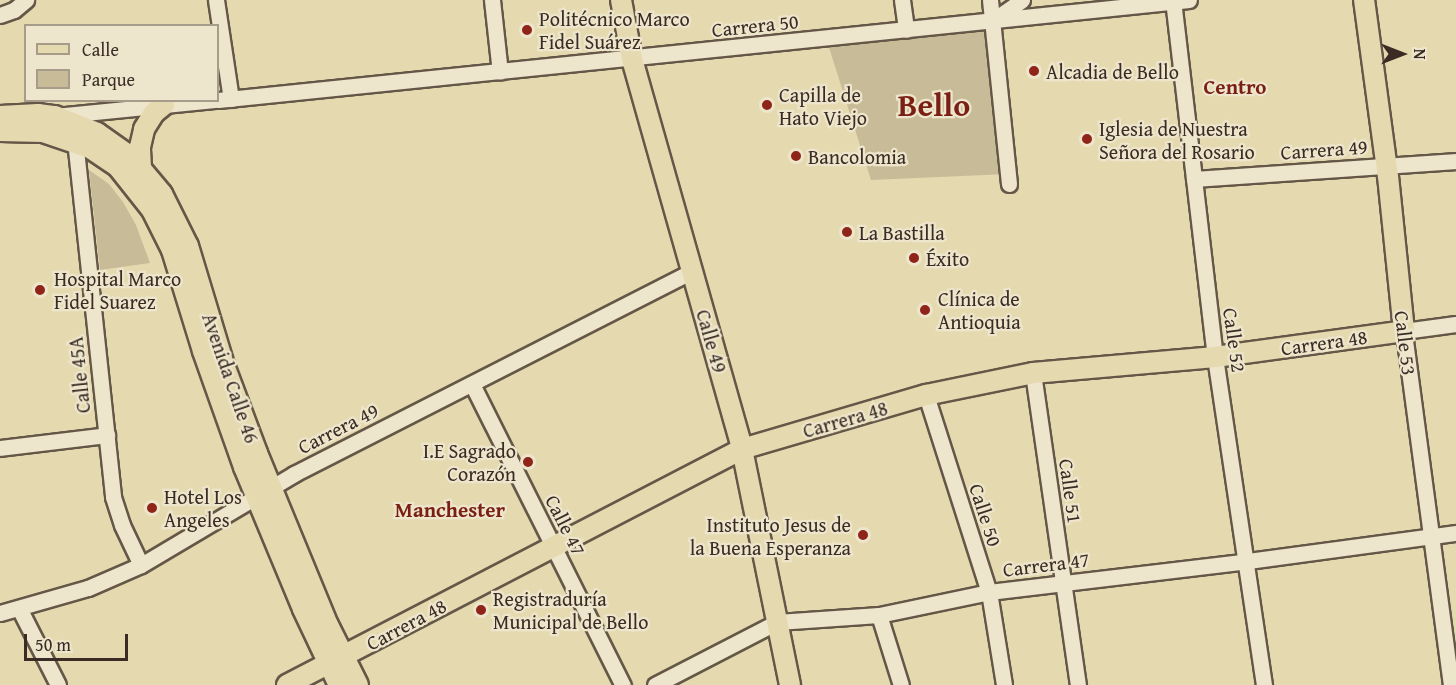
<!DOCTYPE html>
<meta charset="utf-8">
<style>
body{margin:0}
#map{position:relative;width:1456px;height:685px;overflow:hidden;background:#e5d9b0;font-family:"Gentium Book Plus",serif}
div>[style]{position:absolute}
.green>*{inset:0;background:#c8bc98}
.roads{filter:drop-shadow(2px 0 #655747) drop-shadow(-2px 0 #655747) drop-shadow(0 2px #655747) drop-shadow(0 -2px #655747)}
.minor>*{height:15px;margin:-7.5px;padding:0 7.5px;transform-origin:7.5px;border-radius:7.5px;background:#eee6cc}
.major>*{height:20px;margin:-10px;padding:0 10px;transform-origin:10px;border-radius:10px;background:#e5d9b0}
.dots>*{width:16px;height:16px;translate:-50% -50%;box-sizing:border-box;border:3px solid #eee6cc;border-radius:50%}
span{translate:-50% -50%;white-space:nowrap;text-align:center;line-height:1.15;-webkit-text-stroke:4.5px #eee6cc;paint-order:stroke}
.poi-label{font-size:20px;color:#3a2c24}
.left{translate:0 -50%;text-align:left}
.right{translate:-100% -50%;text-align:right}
.street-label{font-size:20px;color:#3a2c24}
.neighbourhood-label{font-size:21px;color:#7a1f14;font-weight:700}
.town-label{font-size:32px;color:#7a1f14;font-weight:700}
.legend{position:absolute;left:24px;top:24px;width:195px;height:78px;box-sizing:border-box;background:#eee6cc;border:2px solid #a69c89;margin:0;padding:8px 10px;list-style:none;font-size:18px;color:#3a2c24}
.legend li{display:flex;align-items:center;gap:12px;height:30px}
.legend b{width:30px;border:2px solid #a69c89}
.north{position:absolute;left:1372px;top:24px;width:60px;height:60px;-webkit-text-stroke:4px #eee6cc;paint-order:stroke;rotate:90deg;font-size:16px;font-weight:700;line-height:24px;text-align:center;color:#3a2c24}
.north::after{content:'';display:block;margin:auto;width:21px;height:27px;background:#3a2c24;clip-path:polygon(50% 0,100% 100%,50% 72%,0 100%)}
.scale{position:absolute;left:24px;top:634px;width:104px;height:27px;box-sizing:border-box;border:3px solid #3a2c24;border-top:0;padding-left:8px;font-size:18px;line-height:21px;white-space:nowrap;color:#3a2c24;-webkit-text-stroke:4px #eee6cc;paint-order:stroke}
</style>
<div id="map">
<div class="green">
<i style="clip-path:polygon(992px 21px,1008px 174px,871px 180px,826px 38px)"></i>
<i style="clip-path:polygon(89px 170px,109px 184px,123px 202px,136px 225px,150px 263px,100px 270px)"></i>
</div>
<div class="roads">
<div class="minor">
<i style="left:216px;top:0;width:100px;rotate:81.4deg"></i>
<i style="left:492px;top:0;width:72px;rotate:83.7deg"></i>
<i style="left:902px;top:0;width:30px;rotate:82deg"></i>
<i style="left:990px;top:0;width:185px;rotate:84.1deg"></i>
<i style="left:1173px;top:0;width:359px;rotate:83.3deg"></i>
<i style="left:1215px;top:357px;width:332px;rotate:81.5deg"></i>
<i style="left:0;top:15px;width:15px;rotate:-20deg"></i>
<i style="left:14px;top:10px;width:16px;rotate:-40deg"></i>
<i style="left:995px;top:19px;width:33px;rotate:-35deg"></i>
<i style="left:218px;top:100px;width:976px;rotate:-5.88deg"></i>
<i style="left:55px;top:116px;width:160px;rotate:-5.7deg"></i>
<i style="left:75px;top:140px;width:359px;rotate:83.9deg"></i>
<i style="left:113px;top:497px;width:29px;rotate:72deg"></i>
<i style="left:122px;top:525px;width:44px;rotate:64.6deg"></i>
<i style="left:1194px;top:179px;width:263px;rotate:-3.9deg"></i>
<i style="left:1033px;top:373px;width:315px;rotate:81.8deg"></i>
<i style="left:472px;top:384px;width:337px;rotate:63.4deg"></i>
<i style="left:926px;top:395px;width:207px;rotate:72.3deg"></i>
<i style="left:989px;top:592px;width:94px;rotate:80.8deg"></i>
<i style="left:0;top:448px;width:108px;rotate:-6.9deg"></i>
<i style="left:19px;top:608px;width:86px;rotate:63.1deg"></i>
<i style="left:0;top:613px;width:91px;rotate:-15.9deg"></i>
<i style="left:88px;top:588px;width:58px;rotate:-23.5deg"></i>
<i style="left:141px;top:565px;width:178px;rotate:-30.7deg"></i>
<i style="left:294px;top:474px;width:447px;rotate:-27deg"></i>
<i style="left:879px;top:615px;width:73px;rotate:72.6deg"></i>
<i style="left:655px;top:685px;width:137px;rotate:-27.3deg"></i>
<i style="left:777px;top:622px;width:102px;rotate:-3.9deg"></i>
<i style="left:879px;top:615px;width:112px;rotate:-11.8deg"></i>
<i style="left:989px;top:592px;width:261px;rotate:-6.8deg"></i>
<i style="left:1248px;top:561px;width:210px;rotate:-7.7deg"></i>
<i style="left:1451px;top:685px;width:357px;rotate:-97.6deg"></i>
<i style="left:1404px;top:331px;width:52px;rotate:-7.7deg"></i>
</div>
<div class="major">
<i style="left:621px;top:0;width:60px;rotate:79.4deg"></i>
<i style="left:632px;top:59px;width:405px;rotate:74.2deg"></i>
<i style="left:742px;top:449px;width:241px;rotate:78.5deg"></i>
<i style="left:0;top:116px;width:38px;rotate:-3deg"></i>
<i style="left:38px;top:114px;width:17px;rotate:7deg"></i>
<i style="left:55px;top:116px;width:45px;rotate:22deg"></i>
<i style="left:97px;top:133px;width:42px;rotate:35.2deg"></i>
<i style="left:131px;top:157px;width:48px;rotate:50deg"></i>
<i style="left:162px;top:194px;width:58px;rotate:63.4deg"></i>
<i style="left:188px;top:246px;width:124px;rotate:73.2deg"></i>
<i style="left:224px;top:365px;width:94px;rotate:69.4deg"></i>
<i style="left:257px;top:453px;width:186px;rotate:67.6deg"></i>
<i style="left:328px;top:625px;width:67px;rotate:63.4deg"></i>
<i style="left:0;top:131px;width:43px;rotate:1.3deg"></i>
<i style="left:43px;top:132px;width:50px;rotate:18.8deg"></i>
<i style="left:90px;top:148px;width:34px;rotate:34deg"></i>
<i style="left:118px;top:167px;width:55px;rotate:51.7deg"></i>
<i style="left:152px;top:210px;width:45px;rotate:63.4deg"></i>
<i style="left:172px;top:250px;width:106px;rotate:72.9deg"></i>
<i style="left:203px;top:351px;width:123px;rotate:70.5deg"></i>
<i style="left:244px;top:467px;width:154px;rotate:67.4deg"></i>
<i style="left:303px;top:609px;width:84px;rotate:64.7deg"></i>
<i style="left:141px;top:168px;width:21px;rotate:-93deg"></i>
<i style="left:140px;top:147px;width:18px;rotate:-77deg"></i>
<i style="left:144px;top:129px;width:19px;rotate:-58deg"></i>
<i style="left:154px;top:113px;width:13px;rotate:-39deg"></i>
<i style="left:287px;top:685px;width:513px;rotate:-27.41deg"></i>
<i style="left:742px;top:449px;width:192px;rotate:-16.4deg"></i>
<i style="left:926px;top:395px;width:109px;rotate:-11.6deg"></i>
<i style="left:1033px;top:373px;width:183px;rotate:-5deg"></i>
<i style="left:1215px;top:357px;width:191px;rotate:-7.8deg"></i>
<i style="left:1404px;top:331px;width:155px;rotate:-95.9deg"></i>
<i style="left:1388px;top:177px;width:179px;rotate:-97.7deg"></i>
</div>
</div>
<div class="dots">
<i style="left:527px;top:30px;background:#8f2418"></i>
<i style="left:1034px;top:71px;background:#8f2418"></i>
<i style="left:767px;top:105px;background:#8f2418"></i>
<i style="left:1087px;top:139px;background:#8f2418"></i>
<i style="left:796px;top:156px;background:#8f2418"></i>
<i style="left:847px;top:232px;background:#8f2418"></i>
<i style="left:914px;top:258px;background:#8f2418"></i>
<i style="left:40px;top:290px;background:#8f2418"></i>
<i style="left:925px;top:310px;background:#8f2418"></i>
<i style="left:528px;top:462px;background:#8f2418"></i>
<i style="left:152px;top:508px;background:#8f2418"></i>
<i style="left:863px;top:535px;background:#8f2418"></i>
<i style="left:481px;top:610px;background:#8f2418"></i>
</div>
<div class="poi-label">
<span class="left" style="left:539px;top:30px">Politécnico Marco<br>Fidel Suárez</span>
<span class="left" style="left:1046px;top:71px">Alcadia de Bello</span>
<span class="left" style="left:779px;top:106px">Capilla de<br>Hato Viejo</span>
<span class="left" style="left:1099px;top:140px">Iglesia de Nuestra<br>Señora del Rosario</span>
<span class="left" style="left:808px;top:156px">Bancolomia</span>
<span class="left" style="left:859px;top:232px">La Bastilla</span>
<span class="left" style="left:926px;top:258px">Éxito</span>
<span class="left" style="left:54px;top:290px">Hospital Marco<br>Fidel Suarez</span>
<span class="left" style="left:938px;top:310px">Clínica de<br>Antioquia</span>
<span class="right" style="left:516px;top:462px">I.E Sagrado<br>Corazón</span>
<span class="left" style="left:164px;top:508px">Hotel Los<br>Angeles</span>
<span class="right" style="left:851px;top:536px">Instituto Jesus de<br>la Buena Esperanza</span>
<span class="left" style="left:493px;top:610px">Registraduría<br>Municipal de Bello</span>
</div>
<div class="street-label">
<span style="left:755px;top:25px;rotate:-6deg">Carrera 50</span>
<span style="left:1324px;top:149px;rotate:-4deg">Carrera 49</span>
<span style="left:1235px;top:340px;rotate:82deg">Calle 52</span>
<span style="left:712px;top:341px;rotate:74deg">Calle 49</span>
<span style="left:1324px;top:342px;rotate:-8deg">Carrera 48</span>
<span style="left:1406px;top:343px;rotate:83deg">Calle 53</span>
<span style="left:79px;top:375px;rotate:-96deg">Calle 45A</span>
<span style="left:231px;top:378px;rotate:71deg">Avenida Calle 46</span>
<span style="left:845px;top:419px;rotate:-16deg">Carrera 48</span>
<span style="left:338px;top:428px;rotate:-27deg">Carrera 49</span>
<span style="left:1071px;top:491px;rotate:82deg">Calle 51</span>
<span style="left:986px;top:515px;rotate:72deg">Calle 50</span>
<span style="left:566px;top:525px;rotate:63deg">Calle 47</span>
<span style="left:1046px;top:564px;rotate:-7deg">Carrera 47</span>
<span style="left:406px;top:624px;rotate:-28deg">Carrera 48</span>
</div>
<div class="neighbourhood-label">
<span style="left:1235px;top:87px">Centro</span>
<span style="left:450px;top:510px">Manchester</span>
</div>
<div class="town-label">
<span style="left:934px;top:105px">Bello</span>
</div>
<ul class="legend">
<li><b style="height:8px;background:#e5d9b0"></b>Calle</li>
<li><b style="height:16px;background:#c8bc98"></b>Parque</li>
</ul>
<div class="north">N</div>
<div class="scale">50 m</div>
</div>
